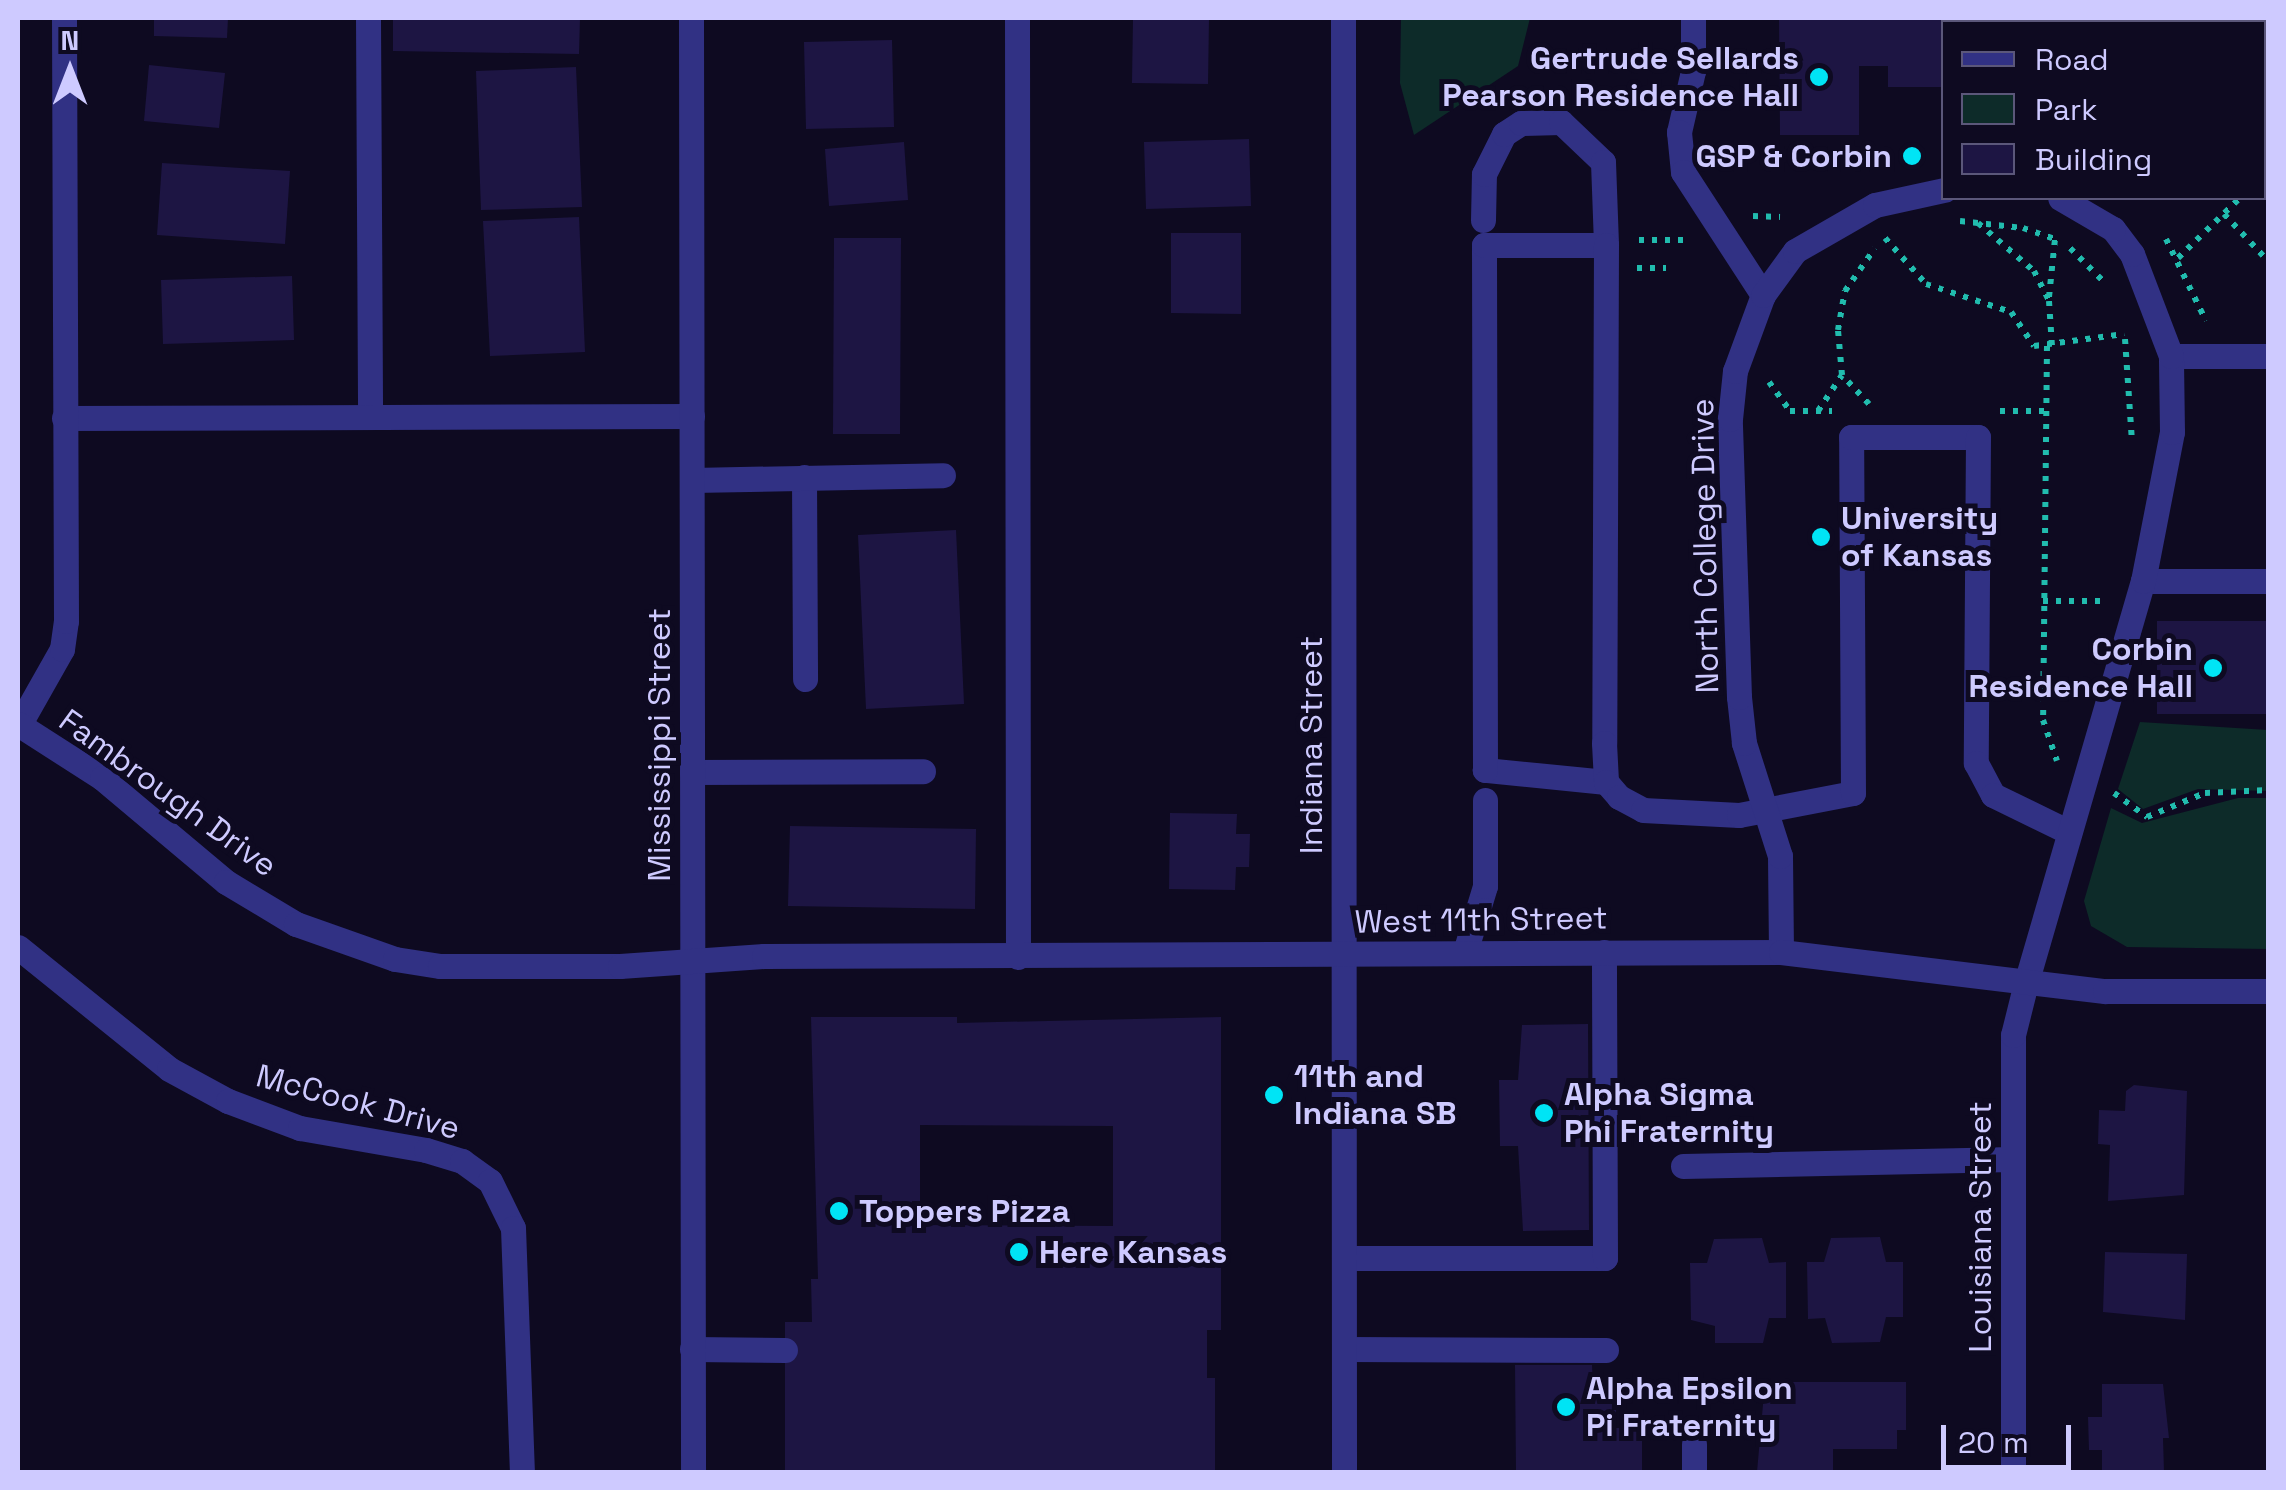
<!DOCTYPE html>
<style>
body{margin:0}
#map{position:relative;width:2286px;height:1490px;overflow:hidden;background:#0e0a21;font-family:"Space Grotesk",sans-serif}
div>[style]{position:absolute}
.green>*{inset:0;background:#0d2b29}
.building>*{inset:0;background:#1d1543}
.path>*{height:6px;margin-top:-3px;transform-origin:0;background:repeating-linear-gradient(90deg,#21bcae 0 5px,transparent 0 13px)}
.service>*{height:25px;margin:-12.5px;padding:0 12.5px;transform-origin:12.5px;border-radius:12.5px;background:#313184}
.minor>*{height:25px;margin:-12.5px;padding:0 12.5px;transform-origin:12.5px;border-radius:12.5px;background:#313184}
.tertiary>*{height:25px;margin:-12.5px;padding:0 12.5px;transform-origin:12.5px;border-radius:12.5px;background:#313184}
.dots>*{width:28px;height:28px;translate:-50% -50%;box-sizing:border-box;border:5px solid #0e0a21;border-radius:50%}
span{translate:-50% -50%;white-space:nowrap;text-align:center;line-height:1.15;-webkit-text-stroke:10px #0e0a21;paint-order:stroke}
.poi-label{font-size:32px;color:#cecaff;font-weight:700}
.right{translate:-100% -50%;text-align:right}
.left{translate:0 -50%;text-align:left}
.street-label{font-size:32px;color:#cecaff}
.frame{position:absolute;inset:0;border:20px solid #cecaff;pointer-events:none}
.legend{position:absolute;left:1941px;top:20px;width:325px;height:180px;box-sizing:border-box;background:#0e0a21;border:2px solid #5b577a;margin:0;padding:12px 18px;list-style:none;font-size:30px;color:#cecaff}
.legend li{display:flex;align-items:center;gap:20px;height:50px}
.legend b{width:50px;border:2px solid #5b577a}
.north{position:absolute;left:20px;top:20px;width:100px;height:100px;-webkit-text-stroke:8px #0e0a21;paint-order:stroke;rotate:0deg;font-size:28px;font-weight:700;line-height:40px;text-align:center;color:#cecaff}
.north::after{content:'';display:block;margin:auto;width:35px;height:45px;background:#cecaff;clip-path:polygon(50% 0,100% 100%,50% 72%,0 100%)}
.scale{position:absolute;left:1941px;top:1425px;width:130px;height:45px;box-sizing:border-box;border:5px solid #cecaff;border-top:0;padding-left:12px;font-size:30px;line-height:35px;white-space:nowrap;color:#cecaff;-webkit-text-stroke:8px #0e0a21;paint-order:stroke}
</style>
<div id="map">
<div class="green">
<i style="clip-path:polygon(1401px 18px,1530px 18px,1518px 66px,1414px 135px,1400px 83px)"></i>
<i style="clip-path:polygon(2140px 722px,2268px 730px,2268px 791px,2198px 789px,2143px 809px,2118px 789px)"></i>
<i style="clip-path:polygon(2238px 798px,2268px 798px,2268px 949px,2127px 947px,2091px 926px,2084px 901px,2111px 808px,2142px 823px)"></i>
</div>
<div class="building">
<i style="clip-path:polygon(154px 18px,228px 18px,227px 38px,154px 36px)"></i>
<i style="clip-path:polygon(393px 18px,580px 18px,579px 54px,393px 51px)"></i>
<i style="clip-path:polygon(1133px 18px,1209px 18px,1208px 84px,1132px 83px)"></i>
<i style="clip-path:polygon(1779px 18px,2203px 18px,2203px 22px,1944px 22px,1944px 87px,1888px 87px,1888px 66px,1859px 66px,1859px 135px,1780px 135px)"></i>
<i style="clip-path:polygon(892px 40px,894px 127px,806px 129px,804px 42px)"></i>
<i style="clip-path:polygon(149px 65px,225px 73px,219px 128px,144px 121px)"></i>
<i style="clip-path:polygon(576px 67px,582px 207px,481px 210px,476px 71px)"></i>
<i style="clip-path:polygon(1249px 139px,1251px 206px,1146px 209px,1144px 142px)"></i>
<i style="clip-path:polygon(904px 142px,908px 200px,829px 206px,825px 149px)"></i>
<i style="clip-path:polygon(162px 163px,290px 171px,285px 244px,157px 235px)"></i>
<i style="clip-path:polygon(579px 217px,585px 352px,490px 356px,483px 221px)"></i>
<i style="clip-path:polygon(1171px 233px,1241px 233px,1241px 314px,1171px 313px)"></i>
<i style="clip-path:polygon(834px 238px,901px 238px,900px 434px,833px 434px)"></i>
<i style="clip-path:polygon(292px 276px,294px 340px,163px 344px,161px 280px)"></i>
<i style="clip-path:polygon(956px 530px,964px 704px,866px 709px,858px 535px)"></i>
<i style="clip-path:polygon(2157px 621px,2268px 621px,2268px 714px,2157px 714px)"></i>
<i style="clip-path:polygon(1170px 813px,1237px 814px,1236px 834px,1250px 834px,1249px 867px,1236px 867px,1235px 890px,1169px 889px)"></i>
<i style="clip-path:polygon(790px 826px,976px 829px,975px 909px,788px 906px)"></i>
<i style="clip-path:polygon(evenodd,811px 1017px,957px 1017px,957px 1023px,1221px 1017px,1221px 1330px,1207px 1330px,1207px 1378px,1215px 1378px,1215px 1472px,785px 1472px,785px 1322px,812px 1322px,811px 1279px,818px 1279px,811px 1017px,920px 1125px,1113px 1126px,1113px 1226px,920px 1225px,920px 1125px)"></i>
<i style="clip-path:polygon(1588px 1024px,1589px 1230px,1523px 1231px,1518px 1146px,1500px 1146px,1499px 1080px,1518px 1080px,1522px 1025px)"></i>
<i style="clip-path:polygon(2134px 1085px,2187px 1091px,2184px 1195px,2108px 1201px,2110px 1145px,2098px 1144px,2099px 1110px,2125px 1111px,2126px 1091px)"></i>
<i style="clip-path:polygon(1880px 1237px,1886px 1262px,1903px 1262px,1903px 1317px,1886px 1317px,1880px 1342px,1832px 1343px,1825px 1318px,1808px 1319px,1807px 1262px,1824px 1262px,1831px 1238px)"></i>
<i style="clip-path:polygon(1762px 1238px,1769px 1263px,1786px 1262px,1786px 1318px,1769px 1318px,1763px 1343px,1715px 1343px,1715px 1326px,1691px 1320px,1690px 1263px,1707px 1263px,1714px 1239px)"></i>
<i style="clip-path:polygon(2105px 1252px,2187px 1254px,2185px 1320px,2103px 1312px)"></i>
<i style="clip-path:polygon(1515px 1365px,1592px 1365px,1593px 1385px,1616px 1385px,1616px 1428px,1642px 1428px,1642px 1472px,1516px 1472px)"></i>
<i style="clip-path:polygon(1765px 1382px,1906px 1382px,1906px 1430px,1897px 1430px,1897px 1449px,1833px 1449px,1833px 1472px,1757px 1472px)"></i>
<i style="clip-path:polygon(2102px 1384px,2163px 1384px,2169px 1438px,2163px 1438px,2164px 1472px,2102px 1472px,2102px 1450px,2089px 1450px,2088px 1417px,2102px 1417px)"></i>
</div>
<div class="path">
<i style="left:2264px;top:174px;width:6px;rotate:-51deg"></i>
<i style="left:2224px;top:214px;width:64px;rotate:46.9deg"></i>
<i style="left:1753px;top:216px;width:27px;rotate:2deg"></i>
<i style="left:1960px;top:221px;width:63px;rotate:6.3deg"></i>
<i style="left:2023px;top:228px;width:34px;rotate:19deg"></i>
<i style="left:1978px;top:223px;width:74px;rotate:40.6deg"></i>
<i style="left:2034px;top:271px;width:34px;rotate:63deg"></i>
<i style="left:2049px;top:301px;width:45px;rotate:86.2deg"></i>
<i style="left:1885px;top:238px;width:62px;rotate:48.3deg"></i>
<i style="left:1926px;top:284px;width:89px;rotate:18.2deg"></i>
<i style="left:2011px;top:312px;width:41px;rotate:55.9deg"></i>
<i style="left:2034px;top:346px;width:91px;rotate:-7.6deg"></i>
<i style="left:2166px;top:239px;width:91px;rotate:64deg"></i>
<i style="left:1639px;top:240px;width:47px"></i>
<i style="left:2070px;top:248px;width:47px;rotate:45deg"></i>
<i style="left:2178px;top:258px;width:86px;rotate:-44.1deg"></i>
<i style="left:1637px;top:268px;width:29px"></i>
<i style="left:2049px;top:297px;width:58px;rotate:-84.1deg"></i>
<i style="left:2125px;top:339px;width:102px;rotate:86.1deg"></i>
<i style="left:2047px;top:346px;width:374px;rotate:90.6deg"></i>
<i style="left:2043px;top:720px;width:43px;rotate:71.1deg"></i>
<i style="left:1769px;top:382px;width:36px;rotate:54deg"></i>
<i style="left:1790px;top:411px;width:42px"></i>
<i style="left:1869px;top:404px;width:40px;rotate:-133deg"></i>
<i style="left:1842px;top:375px;width:45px;rotate:-95.1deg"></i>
<i style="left:1838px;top:330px;width:40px;rotate:-80deg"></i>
<i style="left:1845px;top:291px;width:52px;rotate:-55.1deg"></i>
<i style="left:1818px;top:411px;width:43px;rotate:-56.3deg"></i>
<i style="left:2000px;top:411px;width:44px"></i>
<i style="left:2043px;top:601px;width:59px"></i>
<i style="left:2114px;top:793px;width:41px;rotate:36deg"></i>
<i style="left:2147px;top:817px;width:63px;rotate:-22.5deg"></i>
<i style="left:2205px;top:793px;width:63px;rotate:-2.7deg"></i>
</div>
<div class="service">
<i style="left:368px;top:18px;width:397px;rotate:89.7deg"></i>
<i style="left:1017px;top:18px;width:939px;rotate:89.94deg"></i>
<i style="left:1693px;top:18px;width:53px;rotate:90deg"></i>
<i style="left:1693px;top:71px;width:63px;rotate:102.9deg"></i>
<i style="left:1679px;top:132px;width:40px;rotate:84.3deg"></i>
<i style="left:1683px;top:172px;width:147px;rotate:57deg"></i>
<i style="left:1483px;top:220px;width:46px;rotate:-88.8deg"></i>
<i style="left:1484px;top:174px;width:45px;rotate:-63.4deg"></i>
<i style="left:1504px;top:134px;width:20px;rotate:-33deg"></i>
<i style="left:1521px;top:123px;width:40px;rotate:-1.4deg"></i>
<i style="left:1561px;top:122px;width:58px;rotate:43.6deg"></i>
<i style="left:1603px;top:162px;width:83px;rotate:87.9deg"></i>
<i style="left:2171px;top:356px;width:97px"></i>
<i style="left:64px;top:418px;width:628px;rotate:-0.18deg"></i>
<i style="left:804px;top:477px;width:202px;rotate:89.7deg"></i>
<i style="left:692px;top:480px;width:251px;rotate:-1.1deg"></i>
<i style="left:2143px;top:581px;width:125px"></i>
<i style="left:692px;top:772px;width:231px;rotate:-0.2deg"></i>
<i style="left:1606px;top:782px;width:122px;rotate:-174.3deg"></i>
<i style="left:1485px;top:770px;width:525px;rotate:-90.11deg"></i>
<i style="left:1484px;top:245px;width:122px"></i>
<i style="left:1606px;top:245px;width:498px;rotate:90.2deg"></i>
<i style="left:1604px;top:743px;width:39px;rotate:87deg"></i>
<i style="left:1606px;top:782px;width:20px;rotate:49deg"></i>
<i style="left:1619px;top:797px;width:27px;rotate:28deg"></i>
<i style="left:1643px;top:810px;width:96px;rotate:3deg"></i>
<i style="left:1739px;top:815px;width:116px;rotate:-10.9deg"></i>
<i style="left:1853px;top:793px;width:356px;rotate:-90.3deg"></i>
<i style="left:1851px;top:437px;width:127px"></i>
<i style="left:1978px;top:437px;width:326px;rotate:90.4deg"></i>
<i style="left:1976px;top:763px;width:36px;rotate:62deg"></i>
<i style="left:1993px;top:795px;width:85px;rotate:26deg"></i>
<i style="left:18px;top:947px;width:194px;rotate:38.9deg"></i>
<i style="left:169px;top:1069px;width:67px;rotate:28.5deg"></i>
<i style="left:228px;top:1101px;width:77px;rotate:20.6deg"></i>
<i style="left:300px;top:1128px;width:128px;rotate:9.9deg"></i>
<i style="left:426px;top:1150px;width:38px;rotate:17deg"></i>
<i style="left:462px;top:1161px;width:34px;rotate:36deg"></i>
<i style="left:490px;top:1181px;width:52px;rotate:63.9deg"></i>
<i style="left:513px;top:1228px;width:244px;rotate:87.9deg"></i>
<i style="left:1465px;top:952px;width:69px;rotate:-73.1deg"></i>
<i style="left:1485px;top:886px;width:86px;rotate:-90deg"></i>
<i style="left:1781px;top:952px;width:96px;rotate:-90.6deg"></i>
<i style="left:1780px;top:856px;width:119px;rotate:-107.7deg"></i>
<i style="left:1744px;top:743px;width:46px;rotate:-96.2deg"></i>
<i style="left:1739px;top:697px;width:278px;rotate:-91.9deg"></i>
<i style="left:1730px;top:419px;width:48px;rotate:-84.1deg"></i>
<i style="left:1735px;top:371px;width:81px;rotate:-69.8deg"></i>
<i style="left:1763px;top:295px;width:54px;rotate:-54deg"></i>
<i style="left:1795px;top:251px;width:92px;rotate:-29.9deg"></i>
<i style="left:1875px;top:205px;width:71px;rotate:-12.3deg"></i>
<i style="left:2026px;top:983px;width:419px;rotate:-73.8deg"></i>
<i style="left:2143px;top:581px;width:152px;rotate:-79deg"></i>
<i style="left:2172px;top:432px;width:76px;rotate:-90.8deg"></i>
<i style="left:2171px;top:356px;width:109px;rotate:-110.9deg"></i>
<i style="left:2132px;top:254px;width:31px;rotate:-127deg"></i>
<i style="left:2113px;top:229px;width:61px;rotate:-149.7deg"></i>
<i style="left:1683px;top:1166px;width:330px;rotate:-1.2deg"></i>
<i style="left:1344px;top:1258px;width:261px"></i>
<i style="left:1605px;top:1258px;width:306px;rotate:-90.2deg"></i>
<i style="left:692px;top:1349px;width:93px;rotate:0.6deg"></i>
<i style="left:1344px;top:1349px;width:262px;rotate:0.2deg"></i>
<i style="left:1694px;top:1444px;width:28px;rotate:90deg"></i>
</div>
<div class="minor">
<i style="left:691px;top:18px;width:1454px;rotate:89.92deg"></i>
<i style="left:1343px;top:18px;width:1454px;rotate:89.96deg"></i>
<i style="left:19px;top:725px;width:87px;rotate:-60.5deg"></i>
<i style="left:62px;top:649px;width:28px;rotate:-82deg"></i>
<i style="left:66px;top:621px;width:603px;rotate:-90.19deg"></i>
<i style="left:2013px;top:1472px;width:437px;rotate:-90deg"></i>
<i style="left:2013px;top:1035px;width:54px;rotate:-76deg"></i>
</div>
<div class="tertiary">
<i style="left:18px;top:724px;width:100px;rotate:32.7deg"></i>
<i style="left:102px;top:778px;width:162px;rotate:40deg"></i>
<i style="left:226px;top:882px;width:82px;rotate:31deg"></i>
<i style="left:296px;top:924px;width:105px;rotate:19.5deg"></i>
<i style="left:395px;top:959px;width:46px;rotate:8.8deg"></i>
<i style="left:440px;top:966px;width:180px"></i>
<i style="left:620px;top:966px;width:144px;rotate:-4deg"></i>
<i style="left:764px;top:956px;width:1017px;rotate:-0.23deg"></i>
<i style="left:1781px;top:952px;width:326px;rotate:6.9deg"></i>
<i style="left:2105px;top:991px;width:163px"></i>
</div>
<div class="dots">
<i style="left:1819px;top:77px;background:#00e4f5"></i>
<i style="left:1912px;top:156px;background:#00e4f5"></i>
<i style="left:1821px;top:537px;background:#00e4f5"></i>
<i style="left:2213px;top:668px;background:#00e4f5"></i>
<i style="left:1274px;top:1095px;background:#00e4f5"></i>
<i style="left:1544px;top:1113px;background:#00e4f5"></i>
<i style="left:839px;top:1211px;background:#00e4f5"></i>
<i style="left:1019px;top:1252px;background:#00e4f5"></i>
<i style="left:1566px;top:1407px;background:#00e4f5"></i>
</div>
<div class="poi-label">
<span class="right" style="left:1799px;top:77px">Gertrude Sellards<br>Pearson Residence Hall</span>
<span class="right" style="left:1892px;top:156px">GSP &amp; Corbin</span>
<span class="left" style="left:1841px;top:537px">University<br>of Kansas</span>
<span class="right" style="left:2193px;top:668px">Corbin<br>Residence Hall</span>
<span class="left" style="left:1294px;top:1095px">11th and<br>Indiana SB</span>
<span class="left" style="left:1564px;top:1113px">Alpha Sigma<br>Phi Fraternity</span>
<span class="left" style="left:859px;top:1211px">Toppers Pizza</span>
<span class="left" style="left:1039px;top:1252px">Here Kansas</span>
<span class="left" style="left:1586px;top:1407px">Alpha Epsilon<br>Pi Fraternity</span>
</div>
<div class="street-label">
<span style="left:1705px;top:546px;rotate:-91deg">North College Drive</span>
<span style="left:659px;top:745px;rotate:-90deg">Mississippi Street</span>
<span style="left:1311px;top:745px;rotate:-90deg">Indiana Street</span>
<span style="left:168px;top:793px;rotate:36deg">Fambrough Drive</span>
<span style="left:1481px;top:920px;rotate:-1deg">West 11th Street</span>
<span style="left:358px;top:1102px;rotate:15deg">McCook Drive</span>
<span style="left:1980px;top:1227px;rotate:-90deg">Louisiana Street</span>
</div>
<div class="frame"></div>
<ul class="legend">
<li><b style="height:12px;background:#313184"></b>Road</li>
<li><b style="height:28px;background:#0d2b29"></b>Park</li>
<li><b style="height:28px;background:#1d1543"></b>Building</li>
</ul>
<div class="north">N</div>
<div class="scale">20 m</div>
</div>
